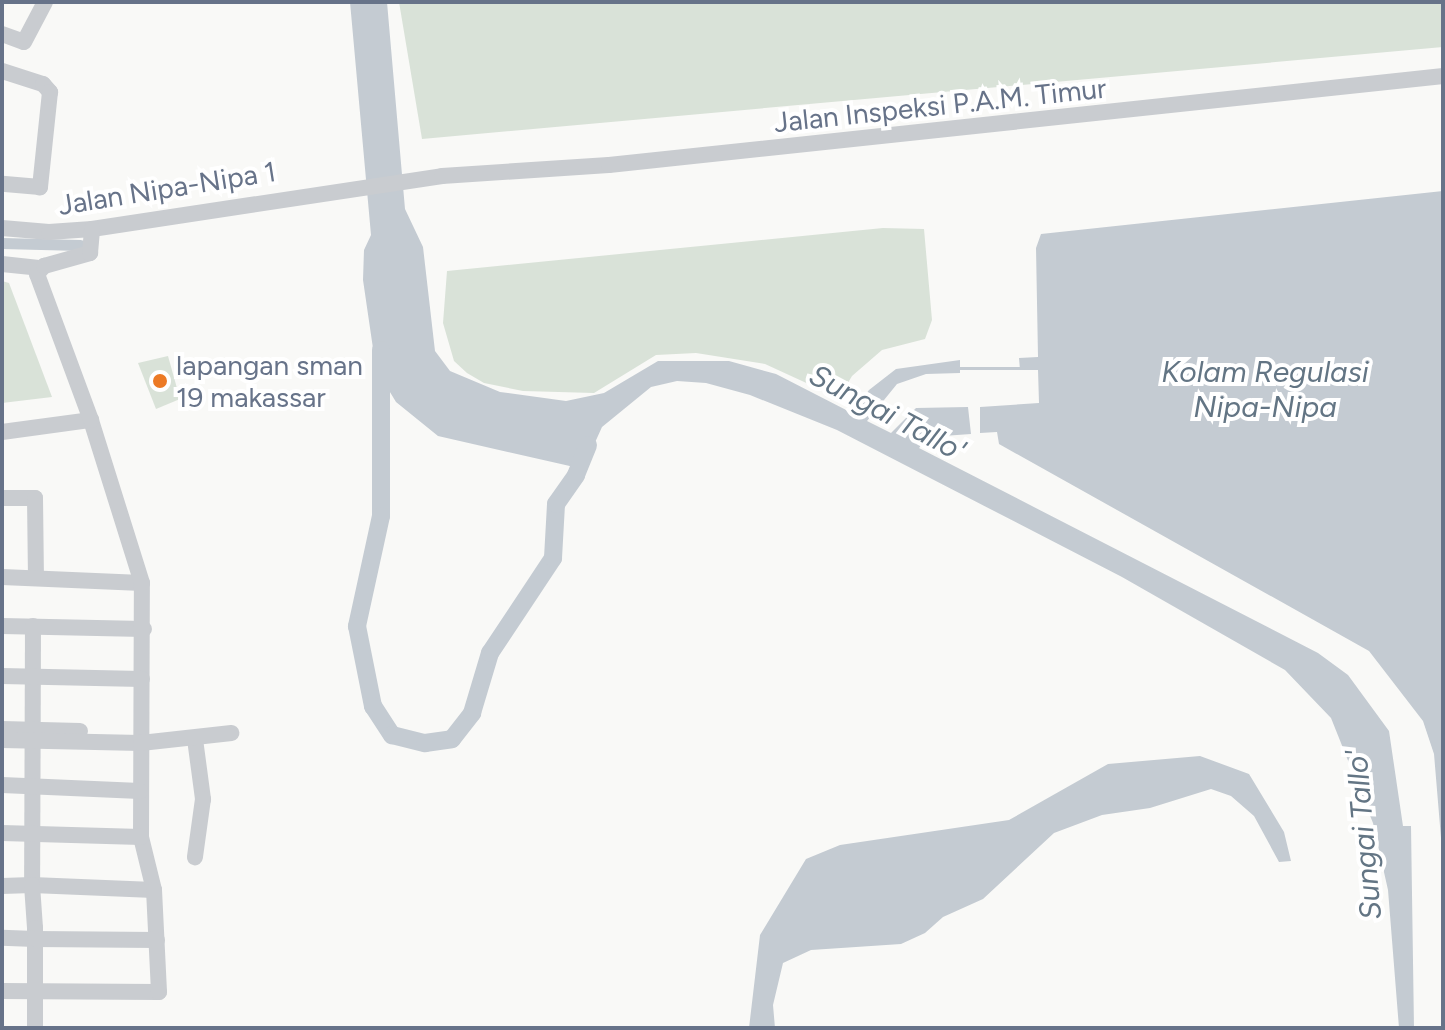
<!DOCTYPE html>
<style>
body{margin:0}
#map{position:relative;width:1445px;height:1030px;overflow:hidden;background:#f9f9f7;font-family:Figtree,sans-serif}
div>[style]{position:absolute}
.green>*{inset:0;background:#d9e2d8}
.water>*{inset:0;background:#c4cbd2}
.stream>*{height:3px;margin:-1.5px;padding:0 1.5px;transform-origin:1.5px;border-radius:1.5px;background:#c4cbd2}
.canal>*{height:11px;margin:-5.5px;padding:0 5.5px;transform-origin:5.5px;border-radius:5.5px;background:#c4cbd2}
.river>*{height:18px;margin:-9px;padding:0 9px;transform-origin:9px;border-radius:9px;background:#c4cbd2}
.minor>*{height:16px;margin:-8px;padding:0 8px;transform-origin:8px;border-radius:8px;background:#c9ccd0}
.dots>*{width:22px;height:22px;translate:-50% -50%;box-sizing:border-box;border:4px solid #fff;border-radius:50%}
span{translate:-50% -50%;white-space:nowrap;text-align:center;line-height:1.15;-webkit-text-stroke:8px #fff;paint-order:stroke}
.street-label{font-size:28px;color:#677389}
.poi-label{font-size:28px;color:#677389}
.left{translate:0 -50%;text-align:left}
.water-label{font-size:30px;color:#637584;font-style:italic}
.frame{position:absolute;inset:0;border:4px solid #677389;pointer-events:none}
</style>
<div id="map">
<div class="green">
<i style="clip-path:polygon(399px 2px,1443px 2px,1443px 47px,422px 139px)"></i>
<i style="clip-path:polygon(883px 228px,924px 229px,932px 320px,925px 339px,882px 350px,852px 376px,839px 398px,765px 364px,696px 353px,656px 355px,594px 393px,523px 391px,484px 383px,467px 373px,454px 361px,443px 323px,447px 271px)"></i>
<i style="clip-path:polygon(2px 281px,9px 283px,52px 397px,2px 403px)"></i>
<i style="clip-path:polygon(168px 356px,180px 399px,156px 409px,138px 363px)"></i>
</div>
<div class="water">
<i style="clip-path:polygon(350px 2px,387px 2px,405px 209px,423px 247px,435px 351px,450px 371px,500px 392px,566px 401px,604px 393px,658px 361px,729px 361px,776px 374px,852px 413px,869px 390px,896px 369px,960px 360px,960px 373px,926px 374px,897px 384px,867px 421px,891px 433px,916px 408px,968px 407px,971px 434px,929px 437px,919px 448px,1318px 653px,1348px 675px,1389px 731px,1403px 826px,1411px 826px,1414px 1028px,1399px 1028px,1388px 890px,1373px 823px,1331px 718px,1285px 670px,1122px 577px,837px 430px,750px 395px,706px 383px,677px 381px,651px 387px,602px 427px,583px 469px,438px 436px,396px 402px,376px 369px,363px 280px,364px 250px,371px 235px)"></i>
<i style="clip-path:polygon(1443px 191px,1443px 862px,1434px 754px,1423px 721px,1369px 651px,999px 444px,997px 432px,980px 433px,980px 407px,1039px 403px,1038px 370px,1020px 370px,1019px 358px,1038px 357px,1036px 248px,1041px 234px)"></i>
<i style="clip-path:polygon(1200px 756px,1249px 774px,1284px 832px,1291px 861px,1279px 862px,1254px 816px,1231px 796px,1211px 789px,1150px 808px,1102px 815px,1054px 833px,983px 899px,943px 917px,925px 933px,901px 944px,811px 950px,783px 963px,773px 1005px,775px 1028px,749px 1028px,760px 935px,806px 859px,840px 845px,1009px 820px,1108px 764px)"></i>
</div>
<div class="stream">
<i style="left:958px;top:368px;width:65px"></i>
</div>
<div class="canal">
<i style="left:2px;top:243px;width:78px;rotate:1.5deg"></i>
</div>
<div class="river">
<i style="left:381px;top:350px;width:166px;rotate:90deg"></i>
<i style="left:381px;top:516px;width:113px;rotate:102.3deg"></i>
<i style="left:357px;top:626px;width:82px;rotate:78.7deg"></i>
<i style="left:373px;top:706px;width:35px;rotate:57deg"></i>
<i style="left:392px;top:735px;width:34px;rotate:14deg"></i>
<i style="left:425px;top:743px;width:27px;rotate:-8deg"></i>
<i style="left:452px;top:739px;width:33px;rotate:-52deg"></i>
<i style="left:472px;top:713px;width:63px;rotate:-73.3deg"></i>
<i style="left:490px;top:653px;width:114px;rotate:-56.4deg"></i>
<i style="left:553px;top:558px;width:54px;rotate:-86.8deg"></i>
<i style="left:556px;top:504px;width:35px;rotate:-55deg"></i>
<i style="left:576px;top:475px;width:32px;rotate:-68deg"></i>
</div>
<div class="minor">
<i style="left:2px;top:34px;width:23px;rotate:20deg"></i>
<i style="left:24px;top:42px;width:45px;rotate:-62.3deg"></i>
<i style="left:2px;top:71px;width:43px;rotate:17.6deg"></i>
<i style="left:43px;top:84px;width:11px;rotate:49deg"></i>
<i style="left:50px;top:92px;width:96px;rotate:96deg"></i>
<i style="left:40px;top:187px;width:38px;rotate:-175deg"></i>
<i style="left:2px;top:228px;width:47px;rotate:4.9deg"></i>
<i style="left:49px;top:232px;width:43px;rotate:-4deg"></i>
<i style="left:92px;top:229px;width:354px;rotate:-8.6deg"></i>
<i style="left:442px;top:176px;width:167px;rotate:-3.8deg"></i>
<i style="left:609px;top:165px;width:839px;rotate:-6.09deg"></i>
<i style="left:2px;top:264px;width:37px;rotate:6deg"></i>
<i style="left:2px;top:432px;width:90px;rotate:-7.7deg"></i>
<i style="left:2px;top:498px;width:33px"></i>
<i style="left:35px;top:498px;width:79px;rotate:89.3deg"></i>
<i style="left:2px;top:577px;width:140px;rotate:2.5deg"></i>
<i style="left:2px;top:626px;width:142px;rotate:1.2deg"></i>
<i style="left:33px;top:626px;width:259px;rotate:90.2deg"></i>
<i style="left:32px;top:885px;width:122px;rotate:2.3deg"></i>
<i style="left:154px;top:890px;width:55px;rotate:-103.8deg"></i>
<i style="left:141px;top:837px;width:254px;rotate:-89.8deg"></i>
<i style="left:142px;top:583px;width:171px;rotate:-107.4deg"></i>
<i style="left:91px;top:420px;width:156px;rotate:-110.3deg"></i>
<i style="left:37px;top:274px;width:11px;rotate:-49deg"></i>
<i style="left:44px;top:266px;width:48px;rotate:-15.8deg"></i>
<i style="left:90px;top:253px;width:24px;rotate:-85deg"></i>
<i style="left:2px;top:676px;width:140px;rotate:1.2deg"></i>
<i style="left:2px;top:729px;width:78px;rotate:1.5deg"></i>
<i style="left:195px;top:739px;width:61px;rotate:82.4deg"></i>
<i style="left:203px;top:799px;width:59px;rotate:97.9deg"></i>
<i style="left:2px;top:740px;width:139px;rotate:1.2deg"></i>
<i style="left:141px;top:743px;width:91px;rotate:-6.3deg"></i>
<i style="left:2px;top:785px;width:138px;rotate:2.5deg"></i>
<i style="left:2px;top:833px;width:139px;rotate:1.6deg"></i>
<i style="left:2px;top:886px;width:30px;rotate:-2deg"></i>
<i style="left:32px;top:885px;width:43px;rotate:86deg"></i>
<i style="left:35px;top:928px;width:11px;rotate:90deg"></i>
<i style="left:35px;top:939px;width:33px;rotate:-178deg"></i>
<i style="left:2px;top:991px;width:157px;rotate:0.4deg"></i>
<i style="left:159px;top:992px;width:102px;rotate:-92.8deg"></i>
<i style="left:35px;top:1028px;width:89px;rotate:-90deg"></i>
<i style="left:35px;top:939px;width:122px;rotate:0.5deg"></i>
</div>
<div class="dots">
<i style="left:160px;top:381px;background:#ec7a25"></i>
</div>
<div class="street-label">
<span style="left:940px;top:105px;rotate:-6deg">Jalan Inspeksi P.A.M. Timur</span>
<span style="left:167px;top:188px;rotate:-9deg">Jalan Nipa-Nipa 1</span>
</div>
<div class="poi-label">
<span class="left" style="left:176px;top:381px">lapangan sman<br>19 makassar</span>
</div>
<div class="water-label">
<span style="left:1265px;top:389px">Kolam Regulasi<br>Nipa-Nipa</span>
<span style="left:887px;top:413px;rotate:28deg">Sungai Tallo'</span>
<span style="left:1364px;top:835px;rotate:-95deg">Sungai Tallo'</span>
</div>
<div class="frame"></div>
</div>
